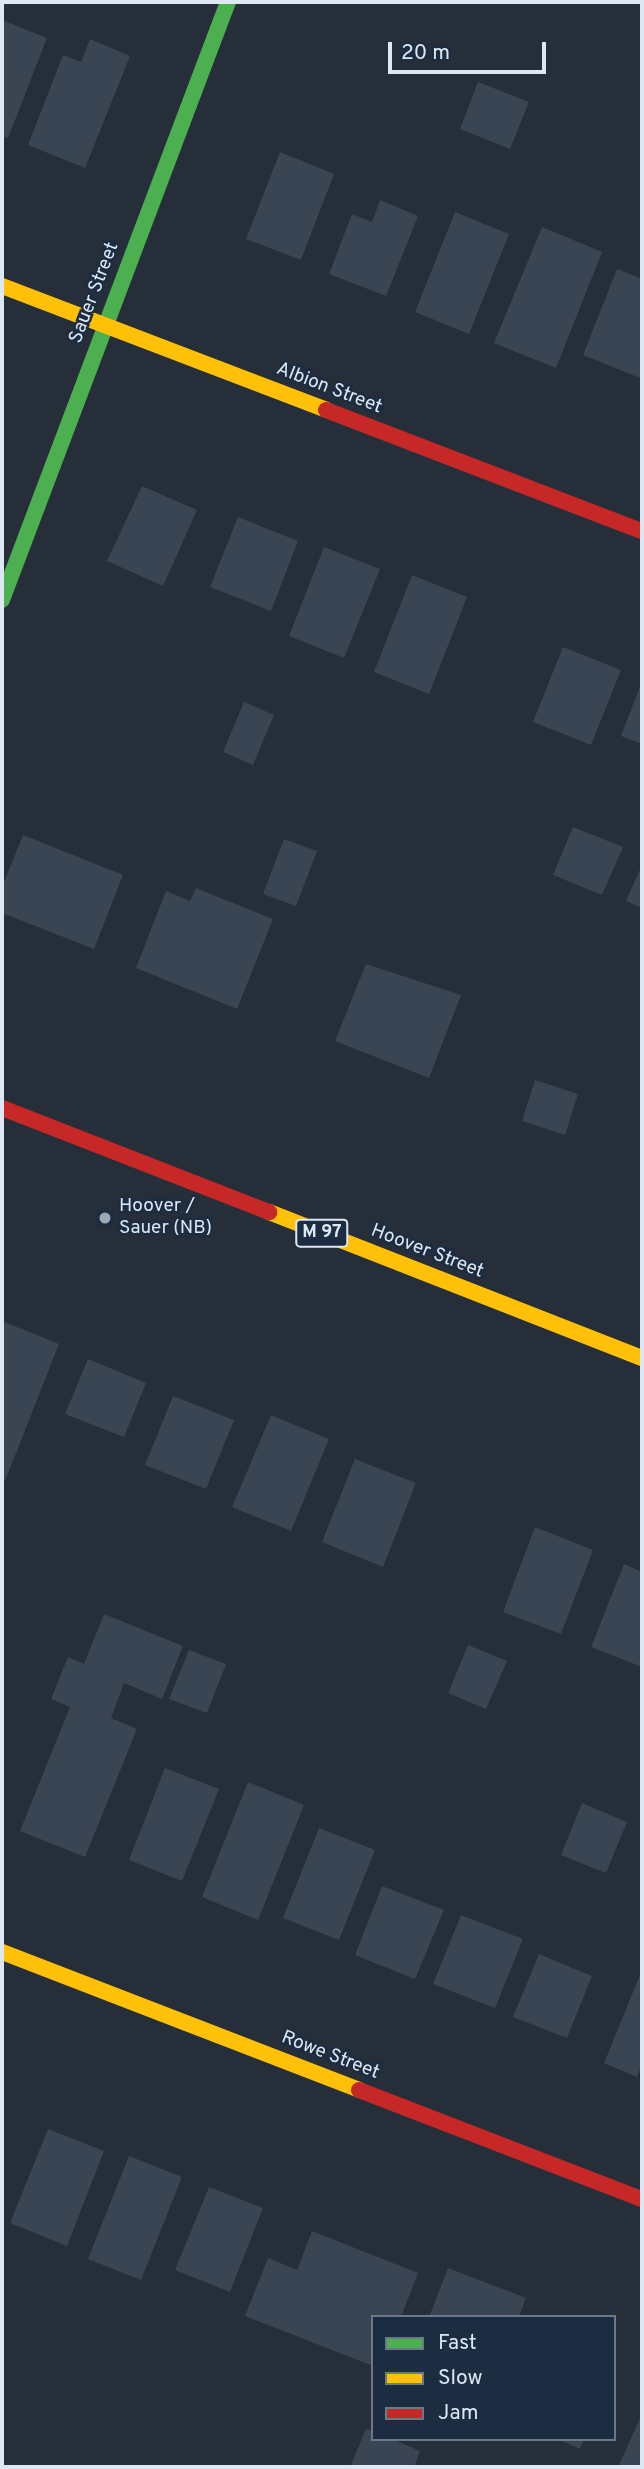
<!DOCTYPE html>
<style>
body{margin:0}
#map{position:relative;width:644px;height:2469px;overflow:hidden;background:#252e39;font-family:Overpass,sans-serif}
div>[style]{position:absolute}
.building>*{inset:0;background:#394553}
.fast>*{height:16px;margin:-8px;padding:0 8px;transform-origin:8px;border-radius:8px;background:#4caf50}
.slow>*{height:16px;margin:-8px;padding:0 8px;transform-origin:8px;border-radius:8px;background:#ffc107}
.jam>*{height:16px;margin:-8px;padding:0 8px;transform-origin:8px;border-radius:8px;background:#c62828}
.dots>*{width:19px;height:19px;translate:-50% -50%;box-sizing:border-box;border:4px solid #1d2d41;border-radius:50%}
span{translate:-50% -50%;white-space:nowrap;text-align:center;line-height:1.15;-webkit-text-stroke:5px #1d2d41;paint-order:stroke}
.shield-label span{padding:2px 5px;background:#1d2d41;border:2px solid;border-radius:5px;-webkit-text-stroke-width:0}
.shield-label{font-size:18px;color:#dde8f4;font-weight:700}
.street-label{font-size:19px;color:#dde8f4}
.poi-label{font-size:19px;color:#dde8f4}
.left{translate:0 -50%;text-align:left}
.frame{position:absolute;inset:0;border:4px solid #dde8f4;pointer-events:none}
.legend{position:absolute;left:371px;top:2315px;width:245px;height:126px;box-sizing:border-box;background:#1d2d41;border:2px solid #6a7889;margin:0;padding:9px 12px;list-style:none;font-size:21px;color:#dde8f4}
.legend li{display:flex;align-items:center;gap:14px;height:35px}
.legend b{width:35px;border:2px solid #6a7889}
.scale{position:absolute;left:388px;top:42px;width:158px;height:32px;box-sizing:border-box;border:4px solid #dde8f4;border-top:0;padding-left:9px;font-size:21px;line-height:24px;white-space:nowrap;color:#dde8f4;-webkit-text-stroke:5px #1d2d41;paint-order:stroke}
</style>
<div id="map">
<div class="building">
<i style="clip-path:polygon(2px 20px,47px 38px,8px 138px,2px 136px)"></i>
<i style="clip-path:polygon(90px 39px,130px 56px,85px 168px,28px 145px,63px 55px,81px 62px)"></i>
<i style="clip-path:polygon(478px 82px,529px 102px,510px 149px,460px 129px)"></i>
<i style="clip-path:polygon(280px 152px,334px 174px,301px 260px,246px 239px)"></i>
<i style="clip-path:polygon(380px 200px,418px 216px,386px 296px,329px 274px,352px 214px,372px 222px)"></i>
<i style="clip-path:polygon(455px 212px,509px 234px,469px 334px,415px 312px)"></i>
<i style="clip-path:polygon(542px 227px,602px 252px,556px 368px,494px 343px)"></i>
<i style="clip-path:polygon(617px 269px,642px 279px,640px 378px,583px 355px)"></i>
<i style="clip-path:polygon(142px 486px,197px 510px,163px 586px,107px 561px)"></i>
<i style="clip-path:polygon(238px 517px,298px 541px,271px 611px,210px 587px)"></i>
<i style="clip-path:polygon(324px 547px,380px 569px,344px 658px,289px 636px)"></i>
<i style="clip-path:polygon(412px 575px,467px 597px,429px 694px,374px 672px)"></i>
<i style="clip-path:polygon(563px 647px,621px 670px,591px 745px,533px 722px)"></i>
<i style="clip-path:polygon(642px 681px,642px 744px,621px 736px)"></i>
<i style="clip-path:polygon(244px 702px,274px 715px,253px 765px,223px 752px)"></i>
<i style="clip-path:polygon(573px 827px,623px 847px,602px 895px,553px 875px)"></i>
<i style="clip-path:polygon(23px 835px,123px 875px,94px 949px,2px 913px,2px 887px)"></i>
<i style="clip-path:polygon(284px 839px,317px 851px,296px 906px,263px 894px)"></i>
<i style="clip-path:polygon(642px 865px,642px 908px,626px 901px)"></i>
<i style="clip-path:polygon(196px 888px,273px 919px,237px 1009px,136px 968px,166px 891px,190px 901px)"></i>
<i style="clip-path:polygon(366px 964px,461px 995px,429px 1078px,335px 1041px)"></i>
<i style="clip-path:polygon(535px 1080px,578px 1094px,565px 1135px,522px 1121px)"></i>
<i style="clip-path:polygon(2px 1321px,59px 1344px,5px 1481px,2px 1480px)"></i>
<i style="clip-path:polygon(88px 1359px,146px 1383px,124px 1437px,65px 1414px)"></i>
<i style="clip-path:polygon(173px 1396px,234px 1420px,206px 1489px,145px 1465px)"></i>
<i style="clip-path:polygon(271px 1415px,329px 1439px,291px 1531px,232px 1507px)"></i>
<i style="clip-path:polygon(355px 1459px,416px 1483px,383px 1567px,322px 1542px)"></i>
<i style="clip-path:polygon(535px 1527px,593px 1550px,561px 1634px,503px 1612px)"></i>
<i style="clip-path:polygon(624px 1564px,642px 1572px,642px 1667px,591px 1647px)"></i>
<i style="clip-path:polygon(104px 1614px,183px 1646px,162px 1699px,124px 1683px,111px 1718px,137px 1729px,85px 1857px,20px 1831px,70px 1707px,51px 1699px,68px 1657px,84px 1664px)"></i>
<i style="clip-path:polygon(468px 1645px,507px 1661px,486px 1709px,448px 1693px)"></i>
<i style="clip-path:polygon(189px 1650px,226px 1664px,207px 1713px,169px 1699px)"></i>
<i style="clip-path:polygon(165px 1768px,219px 1789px,182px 1881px,129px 1860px)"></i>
<i style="clip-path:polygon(248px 1782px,304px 1805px,258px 1920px,202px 1897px)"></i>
<i style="clip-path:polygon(582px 1803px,627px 1822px,606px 1873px,561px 1855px)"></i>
<i style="clip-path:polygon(319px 1828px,375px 1850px,339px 1940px,283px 1918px)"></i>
<i style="clip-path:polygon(382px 1886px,444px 1910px,415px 1979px,355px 1955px)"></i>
<i style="clip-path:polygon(461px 1915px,523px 1939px,495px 2008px,433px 1984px)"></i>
<i style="clip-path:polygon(539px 1954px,592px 1976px,567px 2038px,513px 2017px)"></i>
<i style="clip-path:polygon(642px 1970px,642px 2064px,637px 2077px,604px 2063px)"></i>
<i style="clip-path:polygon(48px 2129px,104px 2151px,67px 2246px,10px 2223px)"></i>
<i style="clip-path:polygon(129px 2156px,182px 2177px,141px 2280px,88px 2259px)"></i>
<i style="clip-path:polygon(209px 2187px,263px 2208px,230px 2292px,175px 2270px)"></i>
<i style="clip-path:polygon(312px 2231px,418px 2273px,401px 2317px,373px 2317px,373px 2366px,245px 2316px,268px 2258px,297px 2270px)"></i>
<i style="clip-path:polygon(448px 2268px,526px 2298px,519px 2317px,429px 2317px)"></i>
<i style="clip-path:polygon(642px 2414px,642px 2467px,618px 2467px)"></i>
<i style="clip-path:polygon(366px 2429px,373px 2431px,373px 2439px,392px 2439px,420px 2451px,414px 2467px,350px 2467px)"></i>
<i style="clip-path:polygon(558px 2439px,584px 2439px,580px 2449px)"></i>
</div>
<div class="fast">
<i style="left:2px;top:600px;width:639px;rotate:-69.3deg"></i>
</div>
<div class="slow">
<i style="left:2px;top:286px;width:347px;rotate:20.9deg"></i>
<i style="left:269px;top:1212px;width:401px;rotate:21.4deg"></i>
<i style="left:2px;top:1952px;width:383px;rotate:21.1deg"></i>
</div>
<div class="jam">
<i style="left:326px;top:410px;width:338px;rotate:21deg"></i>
<i style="left:2px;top:1108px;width:287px;rotate:21.3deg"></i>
<i style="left:359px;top:2090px;width:303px;rotate:21.1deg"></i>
</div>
<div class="dots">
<i style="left:105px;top:1218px;background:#9da7b3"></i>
</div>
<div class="shield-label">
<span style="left:322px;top:1233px">M 97</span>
</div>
<div class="street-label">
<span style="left:95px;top:293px;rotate:-69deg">Sauer Street</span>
<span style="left:329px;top:389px;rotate:21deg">Albion Street</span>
<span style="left:427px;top:1252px;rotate:21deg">Hoover Street</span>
<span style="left:330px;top:2056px;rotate:21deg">Rowe Street</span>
</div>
<div class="poi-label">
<span class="left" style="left:119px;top:1218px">Hoover /<br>Sauer (NB)</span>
</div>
<div class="frame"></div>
<ul class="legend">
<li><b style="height:9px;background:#4caf50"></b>Fast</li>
<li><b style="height:9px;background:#ffc107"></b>Slow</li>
<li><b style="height:9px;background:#c62828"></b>Jam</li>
</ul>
<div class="scale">20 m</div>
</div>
